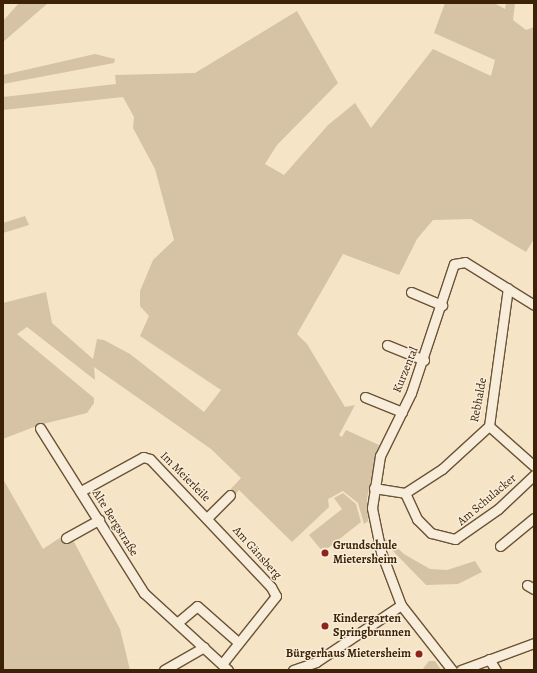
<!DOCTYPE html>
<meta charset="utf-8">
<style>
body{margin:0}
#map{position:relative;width:537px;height:673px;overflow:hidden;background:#f5e4c6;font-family:Alegreya,serif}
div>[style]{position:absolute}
.green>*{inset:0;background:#d6c3a5}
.roads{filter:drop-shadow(1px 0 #6b5335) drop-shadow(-1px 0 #6b5335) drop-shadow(0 1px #6b5335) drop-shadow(0 -1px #6b5335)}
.minor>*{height:9px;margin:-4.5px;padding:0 4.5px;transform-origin:4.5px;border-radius:4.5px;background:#f8edda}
.dots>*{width:11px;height:11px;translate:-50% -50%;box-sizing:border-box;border:2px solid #f8edda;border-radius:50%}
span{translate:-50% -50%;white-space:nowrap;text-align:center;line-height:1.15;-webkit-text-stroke:3px #f8edda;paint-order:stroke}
.street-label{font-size:12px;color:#3d2305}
.poi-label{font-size:12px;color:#3d2305;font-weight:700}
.left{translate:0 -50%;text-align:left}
.right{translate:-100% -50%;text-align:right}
.frame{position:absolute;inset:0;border:4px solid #3d2305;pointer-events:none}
</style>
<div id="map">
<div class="green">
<i style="clip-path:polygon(19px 3px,48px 3px,3px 42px,3px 21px)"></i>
<i style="clip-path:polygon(445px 3px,494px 3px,505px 9px,506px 3px,515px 3px,513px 20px,526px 30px,534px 27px,534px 239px,526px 252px,471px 219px,433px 220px,417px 239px,399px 275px,343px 254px,297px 334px,307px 344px,345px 407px,355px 405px,339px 435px,342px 437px,346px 430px,379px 445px,367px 498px,368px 521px,364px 524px,358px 503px,343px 491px,328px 499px,329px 507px,292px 542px,239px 490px,233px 497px,228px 492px,241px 478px,211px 449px,94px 367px,95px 380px,27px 327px,17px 334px,94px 398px,94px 403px,87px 413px,39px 425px,3px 439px,3px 303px,46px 292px,52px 323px,93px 359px,97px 339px,104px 340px,130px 354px,204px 412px,221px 390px,140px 336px,149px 316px,140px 306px,140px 291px,153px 260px,174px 240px,155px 169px,133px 128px,134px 117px,123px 97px,3px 110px,3px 97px,116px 84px,115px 75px,195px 73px,297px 11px,338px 83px,277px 145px,265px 164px,284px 175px,328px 125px,355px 103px,371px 128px,433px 49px,491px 76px,495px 60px,434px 33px)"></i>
<i style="clip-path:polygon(95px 54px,115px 59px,114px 63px,3px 84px,3px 75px)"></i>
<i style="clip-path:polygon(25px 216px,29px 225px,3px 233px,3px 223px)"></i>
<i style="clip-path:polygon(3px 479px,43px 549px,61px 537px,65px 543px,72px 538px,120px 629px,130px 670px,3px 670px)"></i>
<i style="clip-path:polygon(343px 493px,356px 504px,361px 522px,323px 552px,309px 535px,342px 509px,334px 498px)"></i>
<i style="clip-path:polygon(388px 539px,404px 554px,430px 569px,447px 570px,475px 561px,482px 572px,458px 584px,426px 585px,391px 549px,383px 551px,381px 541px)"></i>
<i style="clip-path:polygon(429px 661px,435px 661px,441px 670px,422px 670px)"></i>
</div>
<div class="roads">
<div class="minor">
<i style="left:411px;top:292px;width:34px;rotate:23deg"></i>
<i style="left:387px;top:345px;width:40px;rotate:22deg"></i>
<i style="left:365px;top:397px;width:40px;rotate:22deg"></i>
<i style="left:489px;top:426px;width:60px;rotate:41.6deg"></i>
<i style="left:40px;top:428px;width:195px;rotate:57.8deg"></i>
<i style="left:144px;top:593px;width:114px;rotate:42.5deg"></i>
<i style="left:374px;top:488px;width:31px;rotate:9deg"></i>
<i style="left:405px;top:493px;width:44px;rotate:-33deg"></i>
<i style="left:442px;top:469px;width:64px;rotate:-42.5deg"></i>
<i style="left:489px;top:426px;width:139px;rotate:-82.2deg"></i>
<i style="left:81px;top:491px;width:71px;rotate:-28.7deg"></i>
<i style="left:143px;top:457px;width:7px;rotate:16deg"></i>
<i style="left:150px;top:459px;width:176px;rotate:46.6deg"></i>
<i style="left:271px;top:587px;width:10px;rotate:61deg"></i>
<i style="left:276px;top:596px;width:87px;rotate:128.5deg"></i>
<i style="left:405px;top:493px;width:29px;rotate:65deg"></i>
<i style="left:417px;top:519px;width:20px;rotate:45deg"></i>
<i style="left:431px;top:533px;width:25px;rotate:14deg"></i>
<i style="left:455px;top:539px;width:52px;rotate:-34.9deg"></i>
<i style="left:498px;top:509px;width:50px;rotate:-43.4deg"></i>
<i style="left:208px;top:517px;width:31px;rotate:-45deg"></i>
<i style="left:66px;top:538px;width:38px;rotate:-29deg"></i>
<i style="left:500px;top:546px;width:44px;rotate:-39.5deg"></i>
<i style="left:527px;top:585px;width:8px;rotate:30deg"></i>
<i style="left:177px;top:623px;width:26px;rotate:-40deg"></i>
<i style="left:197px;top:606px;width:55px;rotate:41.3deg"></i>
<i style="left:489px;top:659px;width:13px;rotate:58deg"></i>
<i style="left:164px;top:670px;width:46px;rotate:-29.9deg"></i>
<i style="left:293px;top:670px;width:24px;rotate:-19deg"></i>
<i style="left:316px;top:662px;width:102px;rotate:-33.8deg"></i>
<i style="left:452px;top:670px;width:83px;rotate:-128.1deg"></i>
<i style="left:401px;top:605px;width:57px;rotate:-110.7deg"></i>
<i style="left:381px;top:552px;width:45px;rotate:-101.6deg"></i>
<i style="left:372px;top:508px;width:53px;rotate:-81.3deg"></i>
<i style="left:380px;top:456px;width:70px;rotate:-63.8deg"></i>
<i style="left:411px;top:393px;width:136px;rotate:-71.6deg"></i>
<i style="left:454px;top:264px;width:11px;rotate:-10deg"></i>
<i style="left:465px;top:262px;width:81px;rotate:31.9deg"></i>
<i style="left:461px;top:670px;width:78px;rotate:-20.3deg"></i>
</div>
</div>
<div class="dots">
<i style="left:325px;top:553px;background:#8f2418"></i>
<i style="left:325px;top:626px;background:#8f2418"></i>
<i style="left:419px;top:654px;background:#8f2418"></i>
</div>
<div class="street-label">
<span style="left:406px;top:370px;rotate:-68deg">Kurzental</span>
<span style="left:479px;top:400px;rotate:-79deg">Rebhalde</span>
<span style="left:185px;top:477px;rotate:45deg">Im Meierleile</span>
<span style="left:487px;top:500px;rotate:-40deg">Am Schulacker</span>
<span style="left:115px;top:523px;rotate:58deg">Alte Bergstraße</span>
<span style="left:257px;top:553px;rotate:48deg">Am Gänsberg</span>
</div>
<div class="poi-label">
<span class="left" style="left:333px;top:553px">Grundschule<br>Mietersheim</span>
<span class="left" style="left:333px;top:626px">Kindergarten<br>Springbrunnen</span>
<span class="right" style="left:411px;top:654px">Bürgerhaus Mietersheim</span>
</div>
<div class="frame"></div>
</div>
